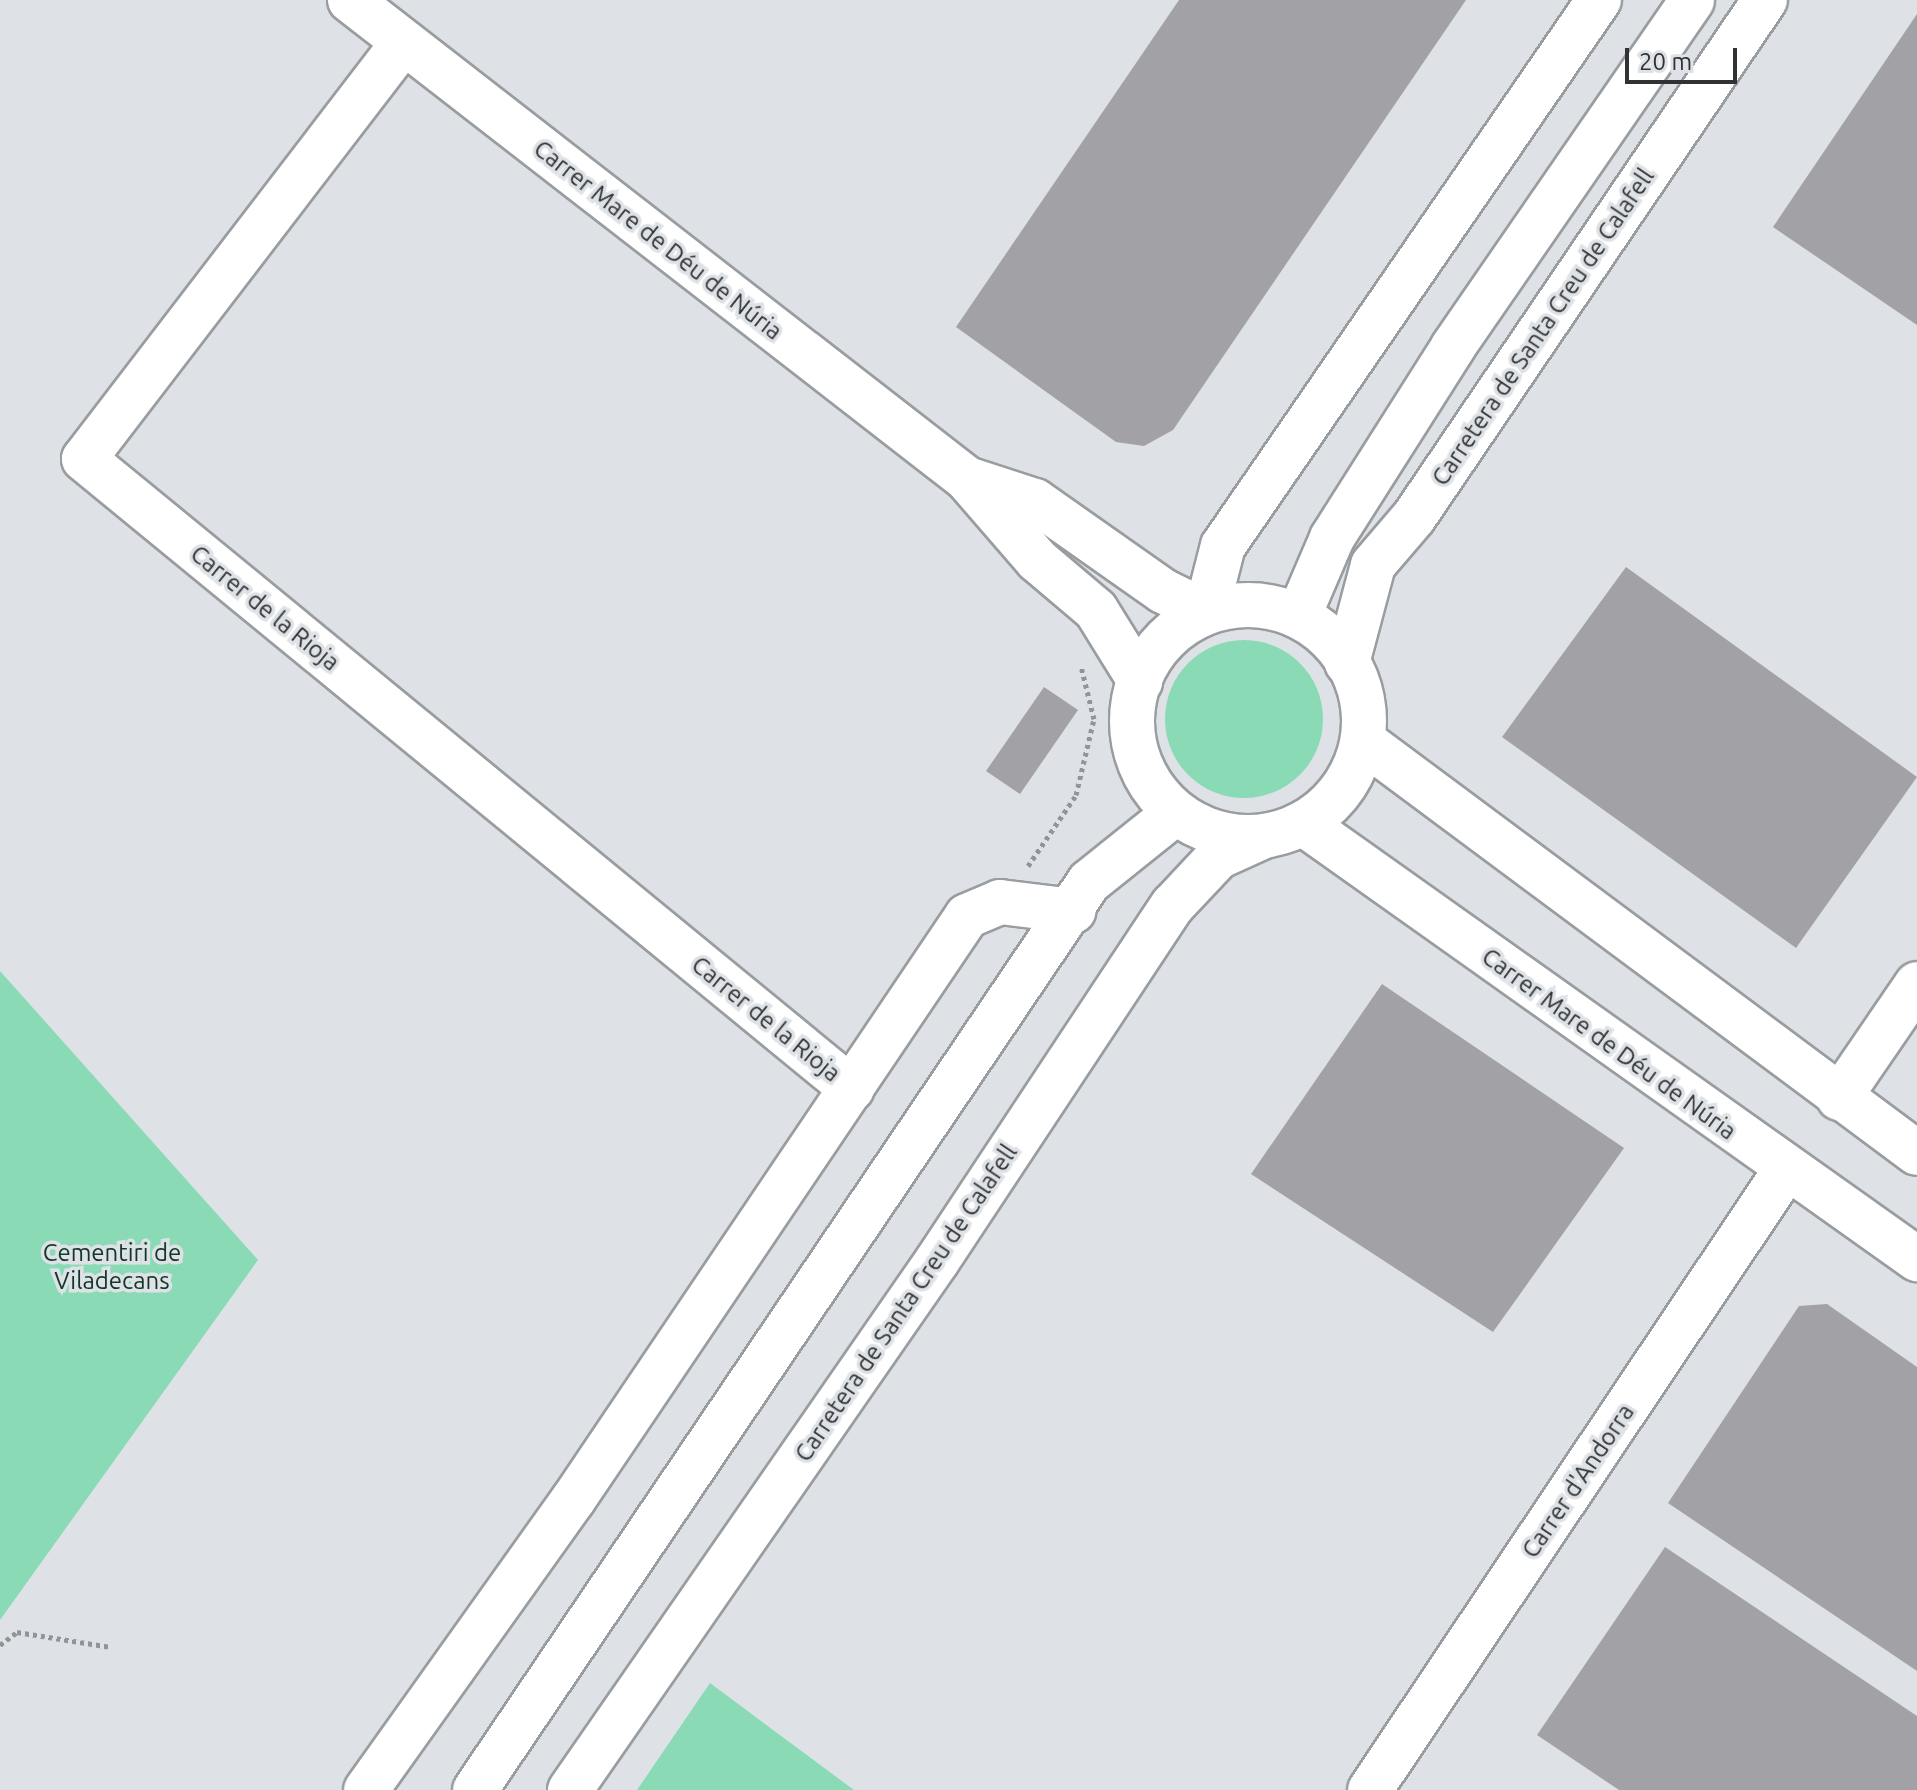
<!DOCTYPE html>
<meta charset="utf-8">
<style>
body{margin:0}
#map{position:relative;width:1917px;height:1790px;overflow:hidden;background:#dee2e6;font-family:Ubuntu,sans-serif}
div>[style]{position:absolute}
.green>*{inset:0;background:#8adbb5}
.round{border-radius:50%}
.building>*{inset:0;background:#a1a1a6}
.path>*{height:5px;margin-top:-2.5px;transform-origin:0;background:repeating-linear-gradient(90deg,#929598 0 4px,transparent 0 8px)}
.roads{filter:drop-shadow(2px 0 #999da0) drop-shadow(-2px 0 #999da0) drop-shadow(0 2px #999da0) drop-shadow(0 -2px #999da0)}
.minor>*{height:44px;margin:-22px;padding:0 22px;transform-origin:22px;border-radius:22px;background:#fff}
.tertiary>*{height:44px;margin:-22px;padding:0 22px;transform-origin:22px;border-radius:22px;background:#fff}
.tertiary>.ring{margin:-22px;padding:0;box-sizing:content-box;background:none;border:44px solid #fff;border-radius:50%}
span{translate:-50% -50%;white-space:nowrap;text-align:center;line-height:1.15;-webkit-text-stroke:7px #dee2e6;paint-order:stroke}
.street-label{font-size:24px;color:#303233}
.park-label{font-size:24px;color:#103727}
.scale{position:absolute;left:1625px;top:48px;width:112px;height:36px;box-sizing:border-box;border:4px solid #303233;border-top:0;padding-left:10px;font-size:24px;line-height:28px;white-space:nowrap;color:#303233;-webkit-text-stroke:6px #dee2e6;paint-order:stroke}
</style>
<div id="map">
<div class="green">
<i class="round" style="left:1165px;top:640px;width:158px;height:158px"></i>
<i style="clip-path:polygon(0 971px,258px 1260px,0 1620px)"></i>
<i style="clip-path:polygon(710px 1683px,854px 1790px,637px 1790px)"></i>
</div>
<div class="building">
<i style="clip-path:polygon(1179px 0,1466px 0,1173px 430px,1144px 446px,1116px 442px,956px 327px)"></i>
<i style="clip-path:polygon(1917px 14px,1917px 325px,1773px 227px)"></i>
<i style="clip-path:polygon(1626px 567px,1917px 777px,1796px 948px,1502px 737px)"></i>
<i style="clip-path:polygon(1044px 687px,1078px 710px,1020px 794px,986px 771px)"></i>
<i style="clip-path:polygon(1382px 984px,1624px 1148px,1493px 1332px,1251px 1174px)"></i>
<i style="clip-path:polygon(1827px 1304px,1917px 1367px,1917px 1671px,1668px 1503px,1799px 1306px)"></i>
<i style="clip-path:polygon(1665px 1547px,1917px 1716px,1917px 1790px,1619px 1790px,1537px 1735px)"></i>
</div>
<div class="path">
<i style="left:1028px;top:866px;width:86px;rotate:-55.9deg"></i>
<i style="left:1076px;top:795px;width:78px;rotate:-76.7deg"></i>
<i style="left:1094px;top:719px;width:55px;rotate:-103.8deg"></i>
<i style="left:0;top:1645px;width:21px;rotate:-37deg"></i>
<i style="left:17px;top:1632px;width:95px;rotate:9.1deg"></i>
</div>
<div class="roads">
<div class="minor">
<i style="left:350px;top:0;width:781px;rotate:37.82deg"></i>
<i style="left:403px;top:43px;width:524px;rotate:127.48deg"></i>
<i style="left:84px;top:459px;width:993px;rotate:39.36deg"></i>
<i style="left:1206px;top:612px;width:68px;rotate:-75.6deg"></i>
<i style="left:1223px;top:546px;width:663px;rotate:-55.45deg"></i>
<i style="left:1347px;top:663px;width:101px;rotate:-75.1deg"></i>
<i style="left:1373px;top:565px;width:63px;rotate:-49.5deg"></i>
<i style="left:1414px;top:517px;width:625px;rotate:-55.83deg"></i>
<i style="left:1839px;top:1098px;width:138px;rotate:-55.6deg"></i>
<i style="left:366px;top:1790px;width:356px;rotate:-54.5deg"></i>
<i style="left:573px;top:1500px;width:704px;rotate:-55.99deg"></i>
<i style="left:967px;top:916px;width:36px;rotate:-23deg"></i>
<i style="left:1000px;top:902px;width:74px;rotate:7deg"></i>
<i style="left:570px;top:1790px;width:644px;rotate:-55.25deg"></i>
<i style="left:937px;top:1261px;width:427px;rotate:-56.5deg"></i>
<i style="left:1173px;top:905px;width:66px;rotate:-46.8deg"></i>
<i style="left:1218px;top:857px;width:46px;rotate:-24.3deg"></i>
<i style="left:1370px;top:1790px;width:745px;rotate:-56.16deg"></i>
</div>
<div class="tertiary">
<i style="left:967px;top:479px;width:71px;rotate:17.9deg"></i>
<i style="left:1035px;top:501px;width:156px;rotate:35.1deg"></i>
<i style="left:1163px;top:591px;width:48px;rotate:26deg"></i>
<i style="left:967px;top:479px;width:107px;rotate:49.2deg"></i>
<i style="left:1037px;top:560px;width:77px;rotate:40.3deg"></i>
<i style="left:1096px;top:610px;width:84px;rotate:58.2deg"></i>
<i class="ring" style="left:1132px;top:605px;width:188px;height:188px"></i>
<i style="left:1299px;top:615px;width:84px;rotate:-66.8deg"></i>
<i style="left:1332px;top:538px;width:226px;rotate:-57.6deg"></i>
<i style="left:1453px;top:347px;width:421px;rotate:-55.4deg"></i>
<i style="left:1363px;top:741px;width:690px;rotate:36.64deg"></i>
<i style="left:1304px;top:824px;width:752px;rotate:35.36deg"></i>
<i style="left:475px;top:1790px;width:1096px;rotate:-55.93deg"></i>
<i style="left:1089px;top:882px;width:110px;rotate:-38.7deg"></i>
</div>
</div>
<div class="street-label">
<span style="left:658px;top:240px;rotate:38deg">Carrer Mare de Déu de Núria</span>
<span style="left:1543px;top:327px;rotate:-56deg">Carretera de Santa Creu de Calafell</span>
<span style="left:265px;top:608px;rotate:39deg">Carrer de la Rioja</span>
<span style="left:766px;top:1019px;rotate:39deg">Carrer de la Rioja</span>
<span style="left:1609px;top:1044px;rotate:36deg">Carrer Mare de Déu de Núria</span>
<span style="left:906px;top:1303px;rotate:-56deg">Carretera de Santa Creu de Calafell</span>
<span style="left:1578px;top:1481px;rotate:-56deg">Carrer d'Andorra</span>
</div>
<div class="park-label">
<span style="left:112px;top:1267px">Cementiri de<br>Viladecans</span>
</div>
<div class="scale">20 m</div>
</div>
